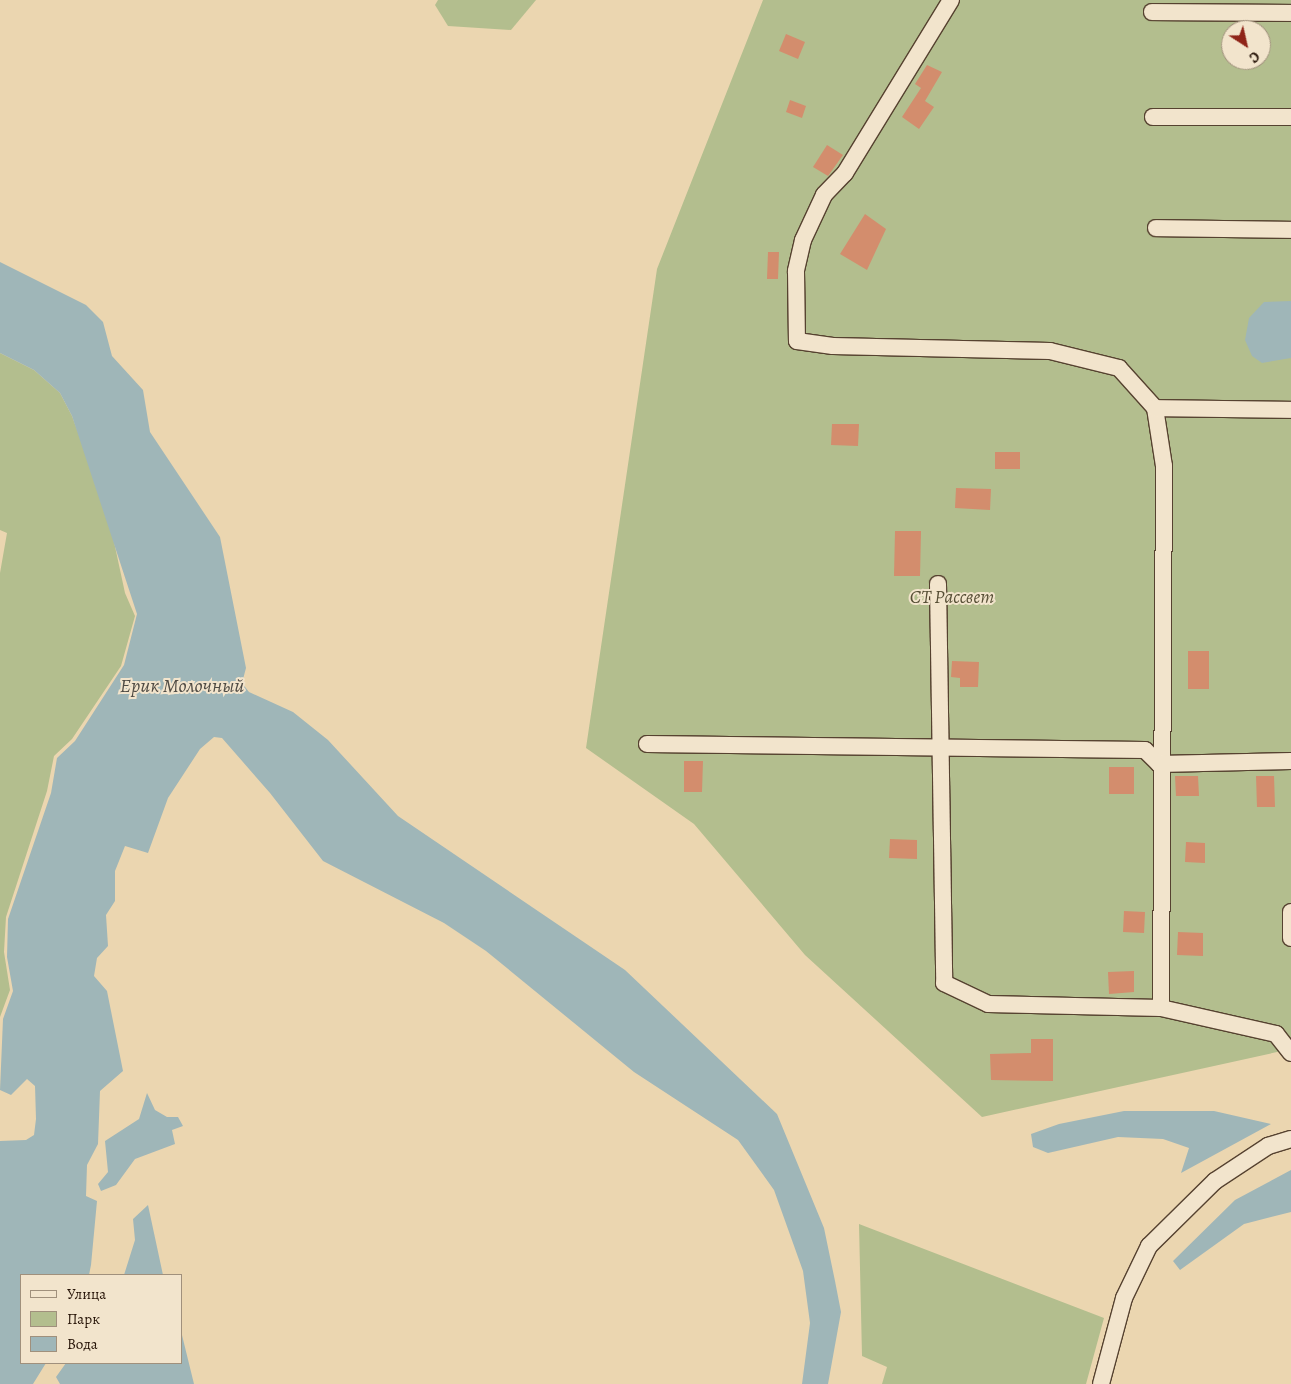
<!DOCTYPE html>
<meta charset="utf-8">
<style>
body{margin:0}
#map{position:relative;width:1291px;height:1384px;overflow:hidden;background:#ebd6b0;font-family:Alegreya,serif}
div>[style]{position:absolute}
.green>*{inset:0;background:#b3be8e}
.water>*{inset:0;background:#9fb6b8}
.building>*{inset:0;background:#d38d6d}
.roads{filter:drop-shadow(1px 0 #564230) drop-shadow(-1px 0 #564230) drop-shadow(0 1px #564230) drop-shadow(0 -1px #564230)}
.minor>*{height:16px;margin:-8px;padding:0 8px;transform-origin:8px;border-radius:8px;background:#f2e4cc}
span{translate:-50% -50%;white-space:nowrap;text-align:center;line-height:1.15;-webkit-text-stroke:4px #f2e4cc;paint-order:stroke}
.park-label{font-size:19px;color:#564e35;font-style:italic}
.water-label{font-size:20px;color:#4f4b44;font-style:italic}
.legend{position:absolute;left:20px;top:1274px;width:162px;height:90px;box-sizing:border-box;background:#f2e4cc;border:1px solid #a0907c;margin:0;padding:6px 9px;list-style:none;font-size:15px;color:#241105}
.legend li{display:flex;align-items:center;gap:10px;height:25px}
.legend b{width:25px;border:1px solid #a0907c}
.north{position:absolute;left:1221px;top:20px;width:50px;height:50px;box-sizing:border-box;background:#f2e4cc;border:1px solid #a0907c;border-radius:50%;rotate:145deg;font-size:14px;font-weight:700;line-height:20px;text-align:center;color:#241105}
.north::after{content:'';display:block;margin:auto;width:18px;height:22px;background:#8f2418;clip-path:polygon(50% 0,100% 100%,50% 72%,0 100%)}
</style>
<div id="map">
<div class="green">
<i style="clip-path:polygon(438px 0,536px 0,511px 30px,448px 26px,435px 5px)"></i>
<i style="clip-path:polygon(evenodd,763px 0,1291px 0,1291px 1049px,982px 1117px,805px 955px,694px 824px,586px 748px,657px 269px,763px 0,1231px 30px,1261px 30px,1261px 60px,1231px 60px,1231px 30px)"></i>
<i style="clip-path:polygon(0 353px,34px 370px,60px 393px,72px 416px,108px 514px,125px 593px,135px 616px,121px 666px,72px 739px,54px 756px,47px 791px,6px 917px,4px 952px,10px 990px,0 1017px,0 573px,7px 533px,0 530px)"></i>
<i style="clip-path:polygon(859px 1224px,1104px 1318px,1086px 1384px,882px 1384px,887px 1367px,862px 1356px)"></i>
</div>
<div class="water">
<i style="clip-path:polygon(0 262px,86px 305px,103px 322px,112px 356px,143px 390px,150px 432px,220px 537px,246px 668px,242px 683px,249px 692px,293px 712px,328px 740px,398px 816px,625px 970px,777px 1114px,824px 1228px,835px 1281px,841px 1312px,828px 1384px,802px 1384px,810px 1323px,803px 1271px,774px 1190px,738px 1140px,634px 1072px,486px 951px,444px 923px,323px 861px,270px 793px,222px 738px,214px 737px,200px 749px,168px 798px,148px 853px,125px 846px,115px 871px,115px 901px,106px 915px,108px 946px,97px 958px,94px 976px,107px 991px,123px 1071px,100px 1091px,98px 1144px,87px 1165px,86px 1196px,97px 1201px,91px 1265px,89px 1275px,21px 1275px,21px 1363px,46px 1363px,33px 1384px,0 1384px,0 1141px,26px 1140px,34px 1135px,36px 1119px,35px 1086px,27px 1079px,11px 1095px,0 1090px,3px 1019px,13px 991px,7px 957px,8px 919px,51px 793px,57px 758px,75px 741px,124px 665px,137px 614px,72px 416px,60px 393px,34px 370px,0 353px)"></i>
<i style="clip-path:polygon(1291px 301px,1291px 358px,1262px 363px,1252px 356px,1245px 340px,1249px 318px,1264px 302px)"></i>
<i style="clip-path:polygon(147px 1093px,155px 1110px,167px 1117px,178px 1117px,183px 1126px,172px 1130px,175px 1144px,135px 1159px,116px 1185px,101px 1191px,98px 1184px,108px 1172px,105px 1141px,139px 1119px)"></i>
<i style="clip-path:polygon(1124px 1111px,1214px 1111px,1271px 1124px,1181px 1173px,1189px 1148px,1163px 1139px,1118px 1137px,1048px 1153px,1033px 1147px,1031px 1134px,1059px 1124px)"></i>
<i style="clip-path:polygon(1291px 1170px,1291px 1212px,1244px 1224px,1180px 1270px,1173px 1261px,1235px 1200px)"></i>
<i style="clip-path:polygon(148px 1205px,163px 1275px,124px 1275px,135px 1240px,133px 1219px)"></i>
<i style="clip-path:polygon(181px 1331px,194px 1384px,60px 1384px,56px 1377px,66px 1363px,181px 1363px)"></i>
</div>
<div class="building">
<i style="clip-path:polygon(786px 34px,805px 42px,798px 59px,779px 51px)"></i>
<i style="clip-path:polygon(927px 65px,942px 72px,925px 101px,934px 107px,919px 129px,902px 117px,921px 88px,915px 84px)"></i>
<i style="clip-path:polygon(790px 100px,806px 106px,802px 118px,786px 112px)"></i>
<i style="clip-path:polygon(827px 145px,843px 155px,828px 176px,813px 167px)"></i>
<i style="clip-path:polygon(865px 214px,886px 229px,867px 270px,840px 254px)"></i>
<i style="clip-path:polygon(768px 252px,779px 252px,778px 279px,767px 279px)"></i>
<i style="clip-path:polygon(832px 424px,859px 424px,858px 446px,831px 445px)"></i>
<i style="clip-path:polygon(995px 452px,1020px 452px,1020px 469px,995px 469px)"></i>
<i style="clip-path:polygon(956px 488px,991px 489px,990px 510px,955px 508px)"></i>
<i style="clip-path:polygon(895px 531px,921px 531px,920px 576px,894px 576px)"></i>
<i style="clip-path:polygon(1188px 651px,1209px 651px,1209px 689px,1188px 689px)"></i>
<i style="clip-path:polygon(952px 661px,979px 662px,978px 687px,960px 687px,960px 678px,951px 677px)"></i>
<i style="clip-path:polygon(684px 761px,703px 761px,702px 792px,684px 792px)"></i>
<i style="clip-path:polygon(1109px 767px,1134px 767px,1134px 794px,1109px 794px)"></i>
<i style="clip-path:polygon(1175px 776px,1198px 776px,1199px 796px,1176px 796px)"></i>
<i style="clip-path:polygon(1256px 776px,1274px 776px,1275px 807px,1257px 807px)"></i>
<i style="clip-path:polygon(890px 839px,917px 840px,917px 859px,889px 858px)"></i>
<i style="clip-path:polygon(1186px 842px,1205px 843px,1205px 863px,1185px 862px)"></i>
<i style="clip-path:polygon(1124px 911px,1145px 912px,1144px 933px,1123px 932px)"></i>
<i style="clip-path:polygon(1178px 932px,1203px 933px,1203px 956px,1177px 955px)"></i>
<i style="clip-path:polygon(1134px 971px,1134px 992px,1109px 994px,1108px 972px)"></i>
<i style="clip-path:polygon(1031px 1039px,1053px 1039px,1053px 1081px,991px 1080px,990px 1054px,1031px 1053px)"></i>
</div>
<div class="roads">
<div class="minor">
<i style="left:951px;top:0;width:203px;rotate:121.5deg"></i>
<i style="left:845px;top:173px;width:30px;rotate:134deg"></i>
<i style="left:824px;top:195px;width:50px;rotate:115deg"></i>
<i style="left:803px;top:240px;width:32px;rotate:103deg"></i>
<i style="left:796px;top:271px;width:70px;rotate:89.2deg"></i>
<i style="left:797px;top:341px;width:36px;rotate:8deg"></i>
<i style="left:833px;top:346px;width:217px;rotate:1.3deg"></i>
<i style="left:1050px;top:351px;width:71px;rotate:13.8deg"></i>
<i style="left:1119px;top:368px;width:54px;rotate:48deg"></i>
<i style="left:1155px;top:408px;width:59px;rotate:81.2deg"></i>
<i style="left:1164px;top:466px;width:542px;rotate:90.32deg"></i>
<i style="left:1161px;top:1008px;width:118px;rotate:12.7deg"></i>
<i style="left:1276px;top:1034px;width:24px;rotate:52deg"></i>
<i style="left:1152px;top:12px;width:139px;rotate:0.4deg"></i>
<i style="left:1153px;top:117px;width:138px"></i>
<i style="left:1156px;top:228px;width:135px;rotate:0.8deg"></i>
<i style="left:1155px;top:408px;width:136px;rotate:0.8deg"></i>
<i style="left:938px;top:584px;width:399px;rotate:89.1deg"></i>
<i style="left:944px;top:983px;width:49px;rotate:25.5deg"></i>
<i style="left:988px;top:1004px;width:173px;rotate:1.3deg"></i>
<i style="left:647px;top:744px;width:498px;rotate:0.7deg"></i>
<i style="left:1145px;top:750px;width:20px;rotate:45deg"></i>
<i style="left:1159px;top:764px;width:132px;rotate:-1.3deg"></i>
<i style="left:1291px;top:912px;width:26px;rotate:90deg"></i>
<i style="left:1101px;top:1384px;width:89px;rotate:-75deg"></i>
<i style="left:1124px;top:1298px;width:58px;rotate:-64.3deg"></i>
<i style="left:1149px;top:1246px;width:93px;rotate:-44.6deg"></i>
<i style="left:1215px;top:1181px;width:64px;rotate:-33.4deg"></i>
<i style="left:1268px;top:1146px;width:24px;rotate:-17deg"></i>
</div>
</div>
<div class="park-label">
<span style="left:952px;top:598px">СТ Рассвет</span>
</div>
<div class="water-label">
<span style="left:182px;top:685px">Ерик Молочный</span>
</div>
<ul class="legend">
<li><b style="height:6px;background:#f2e4cc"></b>Улица</li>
<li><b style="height:14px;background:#b3be8e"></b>Парк</li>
<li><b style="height:14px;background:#9fb6b8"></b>Вода</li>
</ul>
<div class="north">С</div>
</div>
